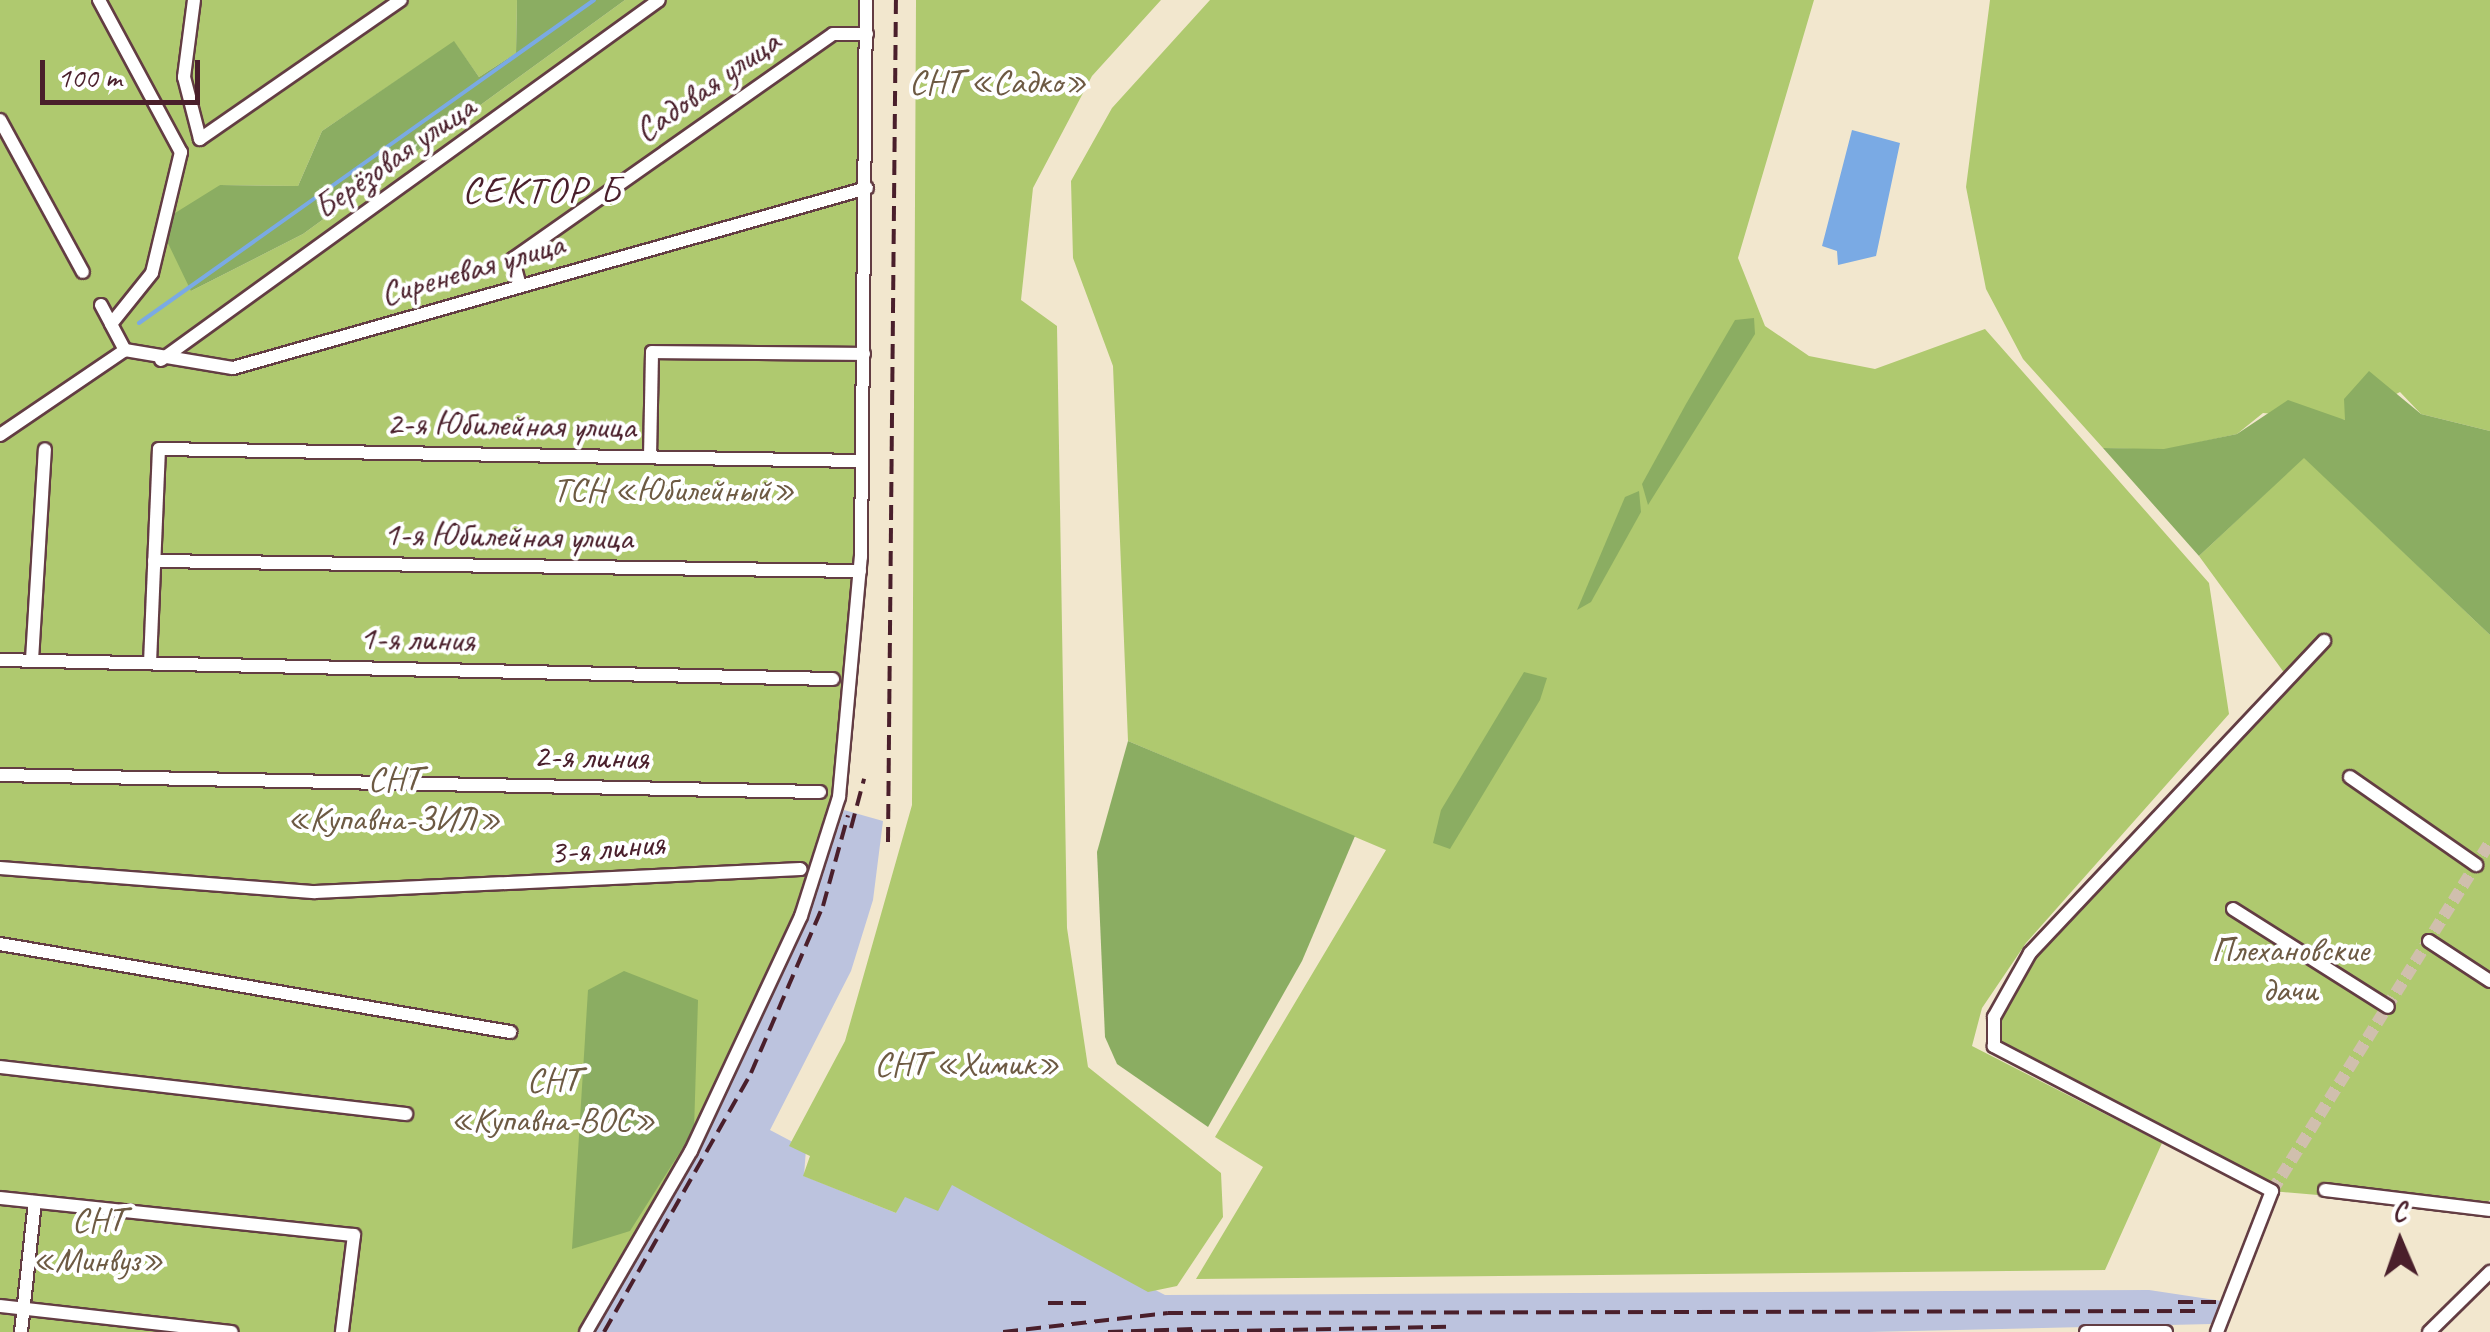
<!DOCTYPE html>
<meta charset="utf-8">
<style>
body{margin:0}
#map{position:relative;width:2490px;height:1332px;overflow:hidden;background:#f2e7ce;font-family:Caveat,sans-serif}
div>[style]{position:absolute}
.industrial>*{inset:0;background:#bcc3de}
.green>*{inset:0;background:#afc96f}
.forest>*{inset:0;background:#8bad62}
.water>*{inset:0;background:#7aaae4}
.stream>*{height:4px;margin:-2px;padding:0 2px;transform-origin:2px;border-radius:2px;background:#7aaae4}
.minor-tunnel>*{height:12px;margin-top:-6px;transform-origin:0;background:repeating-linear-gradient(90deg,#d0bfad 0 12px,transparent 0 18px)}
.roads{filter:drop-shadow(2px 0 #633d43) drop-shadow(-2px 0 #633d43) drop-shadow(0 2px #633d43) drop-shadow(0 -2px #633d43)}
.minor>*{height:12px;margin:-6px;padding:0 6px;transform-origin:6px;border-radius:6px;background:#fff}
.rail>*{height:4px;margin-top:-2px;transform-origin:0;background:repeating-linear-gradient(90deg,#4a1f2b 0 15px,transparent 0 23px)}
span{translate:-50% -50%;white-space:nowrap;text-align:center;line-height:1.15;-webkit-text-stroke:8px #fff;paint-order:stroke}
.park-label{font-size:35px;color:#6d5a43}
.street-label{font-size:35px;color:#4a1f2b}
.neighbourhood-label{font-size:38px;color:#4a1f2b;letter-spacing:2.5px}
.north{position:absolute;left:2350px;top:1192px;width:100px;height:100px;-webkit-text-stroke:8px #fff;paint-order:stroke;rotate:358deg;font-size:28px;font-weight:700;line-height:40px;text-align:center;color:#4a1f2b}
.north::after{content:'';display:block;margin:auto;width:35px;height:45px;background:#4a1f2b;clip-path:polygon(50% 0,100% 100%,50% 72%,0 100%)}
.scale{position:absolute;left:40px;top:60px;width:160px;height:45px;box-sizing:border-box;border:5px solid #4a1f2b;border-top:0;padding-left:12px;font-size:30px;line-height:35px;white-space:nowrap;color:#4a1f2b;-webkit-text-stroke:8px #fff;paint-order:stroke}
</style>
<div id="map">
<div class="industrial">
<i style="clip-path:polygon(844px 810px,883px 821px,873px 900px,851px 971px,770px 1130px,806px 1149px,804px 1176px,896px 1213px,904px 1196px,951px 1184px,1165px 1295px,2149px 1290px,2222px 1301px,2211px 1324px,1869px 1332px,589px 1332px,687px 1168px,807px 919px)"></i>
</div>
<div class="green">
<i style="clip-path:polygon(0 0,517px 0,516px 53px,479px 77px,454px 42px,322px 131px,298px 186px,220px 185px,191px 291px,303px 234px,625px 0,866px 0,853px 699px,819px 869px,691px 1151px,586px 1332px,0 1332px)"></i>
<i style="clip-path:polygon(916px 0,1161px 0,1092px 76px,1033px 188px,1021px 300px,1057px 326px,1067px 928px,1088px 1067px,1221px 1173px,1223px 1217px,1177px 1286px,1148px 1292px,952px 1185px,938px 1211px,905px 1197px,896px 1213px,803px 1176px,810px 1156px,789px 1146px,845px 1041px,912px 805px)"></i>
<i style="clip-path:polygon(1210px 0,1814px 0,1738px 258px,1765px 326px,1809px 356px,1875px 369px,1985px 329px,2209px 583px,2229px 714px,2026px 943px,1982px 1008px,1972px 1046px,2162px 1143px,2105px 1270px,1196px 1279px,1263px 1167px,1215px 1137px,1386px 850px,1128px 741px,1113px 366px,1073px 258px,1071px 181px,1112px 108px)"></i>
<i style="clip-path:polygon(1990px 0,2490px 0,2490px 431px,2421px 414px,2400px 392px,2346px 420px,2263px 413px,2237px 434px,2164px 450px,2103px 448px,2023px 359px,1986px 289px,1966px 187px)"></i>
<i style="clip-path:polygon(2304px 457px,2490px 635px,2490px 1200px,2480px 1209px,2272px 1191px,1994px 1046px,1994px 1017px,2030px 953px,2288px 678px,2199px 556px)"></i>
</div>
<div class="forest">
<i style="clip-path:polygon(517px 0,625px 0,303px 234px,191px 291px,164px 235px,167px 218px,220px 185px,298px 186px,322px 131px,454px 41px,479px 77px,516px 53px)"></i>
<i style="clip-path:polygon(1754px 318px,1755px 334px,1648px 505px,1642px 484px,1686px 404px,1735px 320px)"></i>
<i style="clip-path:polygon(2369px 371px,2421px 414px,2490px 431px,2490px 635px,2304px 458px,2199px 556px,2103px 448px,2164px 449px,2237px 434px,2288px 400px,2345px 420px,2344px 399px)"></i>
<i style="clip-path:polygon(1639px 491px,1641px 512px,1591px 602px,1577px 610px,1625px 497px)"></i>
<i style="clip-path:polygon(1524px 672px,1547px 678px,1540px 700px,1450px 849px,1433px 843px,1441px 810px)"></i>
<i style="clip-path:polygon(1128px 741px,1355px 836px,1302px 961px,1208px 1127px,1117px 1064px,1105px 1037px,1097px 852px)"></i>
<i style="clip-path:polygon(624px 971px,698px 1000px,694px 1130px,630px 1231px,572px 1249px,588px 990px)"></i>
</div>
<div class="water">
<i style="clip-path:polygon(1852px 130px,1900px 143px,1876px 256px,1838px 265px,1837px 251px,1822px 246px)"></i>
</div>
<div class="stream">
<i style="left:139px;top:323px;width:558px;rotate:-35.37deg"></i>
</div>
<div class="minor-tunnel">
<i style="left:2272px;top:1191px;width:411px;rotate:-58deg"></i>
</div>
<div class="roads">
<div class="minor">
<i style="left:99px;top:0;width:173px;rotate:61.7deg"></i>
<i style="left:181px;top:152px;width:124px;rotate:103.5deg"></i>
<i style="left:152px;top:273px;width:65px;rotate:128.8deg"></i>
<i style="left:111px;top:324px;width:30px;rotate:62deg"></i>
<i style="left:194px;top:0;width:78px;rotate:97.4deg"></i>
<i style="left:184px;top:77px;width:64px;rotate:75.5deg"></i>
<i style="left:200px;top:139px;width:244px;rotate:-34.7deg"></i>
<i style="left:0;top:120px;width:173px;rotate:61.4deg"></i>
<i style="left:520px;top:286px;width:28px;rotate:-105deg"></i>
<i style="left:513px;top:259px;width:391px;rotate:-35.1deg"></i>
<i style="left:833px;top:34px;width:34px"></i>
<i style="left:101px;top:305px;width:21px;rotate:62deg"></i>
<i style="left:161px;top:360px;width:614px;rotate:-35.86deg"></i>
<i style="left:0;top:435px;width:151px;rotate:-34.2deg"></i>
<i style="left:125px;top:350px;width:109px;rotate:9.5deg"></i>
<i style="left:233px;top:368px;width:659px;rotate:-15.85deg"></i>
<i style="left:650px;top:457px;width:105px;rotate:-88.9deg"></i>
<i style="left:652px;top:352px;width:212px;rotate:0.5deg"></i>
<i style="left:154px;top:561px;width:706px;rotate:0.81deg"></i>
<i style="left:0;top:660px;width:833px;rotate:1.31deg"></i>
<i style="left:32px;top:660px;width:211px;rotate:-86.5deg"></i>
<i style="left:150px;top:663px;width:214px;rotate:-87.6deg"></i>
<i style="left:159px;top:449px;width:703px;rotate:0.98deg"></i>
<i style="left:0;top:775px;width:820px;rotate:1.19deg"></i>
<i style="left:2350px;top:777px;width:154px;rotate:34.9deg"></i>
<i style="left:0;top:868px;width:316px;rotate:4.4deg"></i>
<i style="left:315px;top:892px;width:486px;rotate:-2.7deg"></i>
<i style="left:2233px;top:909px;width:183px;rotate:32.3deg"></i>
<i style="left:2429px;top:941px;width:73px;rotate:33.3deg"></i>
<i style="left:0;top:944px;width:518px;rotate:9.79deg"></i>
<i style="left:0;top:1067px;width:409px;rotate:6.6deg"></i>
<i style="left:2325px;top:1190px;width:166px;rotate:6.9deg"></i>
<i style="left:0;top:1198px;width:356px;rotate:6deg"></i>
<i style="left:354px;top:1235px;width:98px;rotate:97.1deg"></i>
<i style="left:0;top:1306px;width:233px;rotate:6.4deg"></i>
<i style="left:21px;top:1332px;width:131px;rotate:-83.9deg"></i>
<i style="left:586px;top:1332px;width:209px;rotate:-59.9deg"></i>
<i style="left:691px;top:1151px;width:259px;rotate:-64.9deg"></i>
<i style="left:801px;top:916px;width:125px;rotate:-72.3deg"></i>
<i style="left:839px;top:797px;width:241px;rotate:-84.8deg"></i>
<i style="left:861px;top:557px;width:557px;rotate:-89.49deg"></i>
<i style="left:2086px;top:1332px;width:80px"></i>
<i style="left:2217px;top:1332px;width:151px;rotate:-68.7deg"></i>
<i style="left:2272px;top:1191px;width:314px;rotate:-152.5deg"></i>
<i style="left:1994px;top:1046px;width:29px;rotate:-90deg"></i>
<i style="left:1994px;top:1017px;width:73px;rotate:-60.6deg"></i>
<i style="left:2030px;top:953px;width:429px;rotate:-46.7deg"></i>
<i style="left:2429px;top:1332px;width:86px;rotate:-44.5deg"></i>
</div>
</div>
<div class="rail">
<i style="left:851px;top:828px;width:51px;rotate:-75.1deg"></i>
<i style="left:888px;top:842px;width:842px;rotate:-89.46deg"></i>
<i style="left:2178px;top:1302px;width:39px"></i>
<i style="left:1048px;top:1303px;width:45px"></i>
<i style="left:604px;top:1332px;width:298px;rotate:-60.4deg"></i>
<i style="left:751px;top:1073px;width:182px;rotate:-66.7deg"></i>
<i style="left:823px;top:906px;width:94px;rotate:-74.6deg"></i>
<i style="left:1003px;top:1332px;width:166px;rotate:-6.6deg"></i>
<i style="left:1168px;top:1313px;width:1028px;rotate:-0.11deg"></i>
<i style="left:1108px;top:1332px;width:85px;rotate:-2deg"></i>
<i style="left:1178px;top:1332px;width:270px;rotate:-1.1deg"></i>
</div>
<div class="park-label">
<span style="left:998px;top:82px">СНТ «Садко»</span>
<span style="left:674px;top:490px">ТСН «Юбилейный»</span>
<span style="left:394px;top:799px">СНТ<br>«Купавна-ЗИЛ»</span>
<span style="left:2290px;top:970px">Плехановские<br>дачи</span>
<span style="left:967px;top:1064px">СНТ «Химик»</span>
<span style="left:553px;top:1100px">СНТ<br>«Купавна-ВОС»</span>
<span style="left:98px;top:1240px">СНТ<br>«Минвуз»</span>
</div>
<div class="street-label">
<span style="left:707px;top:86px;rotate:-35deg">Садовая улица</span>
<span style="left:394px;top:157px;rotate:-35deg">Берёзовая улица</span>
<span style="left:472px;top:269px;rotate:-16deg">Сиреневая улица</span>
<span style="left:511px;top:425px;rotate:1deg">2-я Юбилейная улица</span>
<span style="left:508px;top:536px;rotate:1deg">1-я Юбилейная улица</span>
<span style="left:417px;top:639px;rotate:1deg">1-я линия</span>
<span style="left:591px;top:757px;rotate:1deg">2-я линия</span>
<span style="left:607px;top:848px;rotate:-5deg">3-я линия</span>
</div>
<div class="neighbourhood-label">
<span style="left:542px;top:190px">СЕКТОР Б</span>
</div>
<div class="north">С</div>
<div class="scale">100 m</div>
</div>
